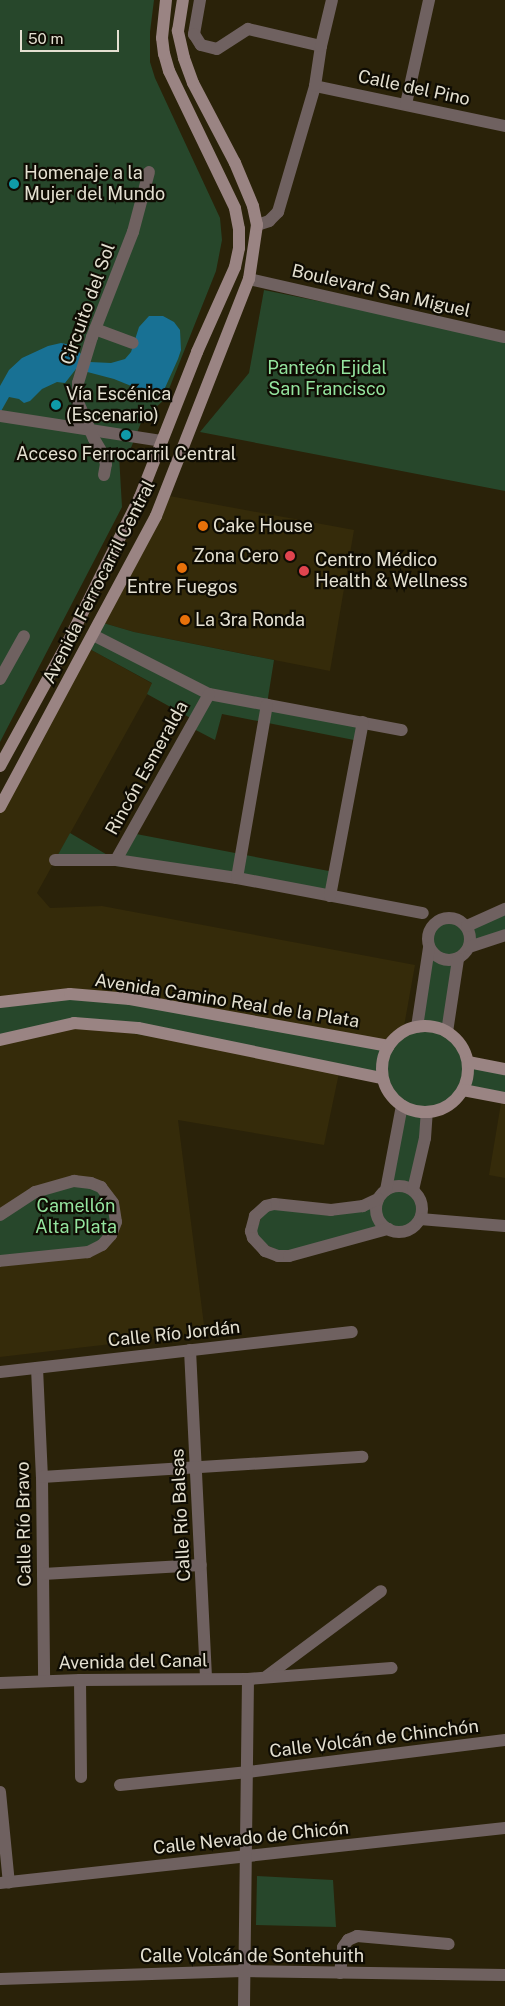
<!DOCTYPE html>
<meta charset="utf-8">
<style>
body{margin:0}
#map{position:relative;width:505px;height:2006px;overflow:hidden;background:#2a2209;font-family:"Public Sans",sans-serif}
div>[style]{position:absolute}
.built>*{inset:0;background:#352b0a}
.green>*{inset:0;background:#27472b}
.water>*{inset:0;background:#187194}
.street>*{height:12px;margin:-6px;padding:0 6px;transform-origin:6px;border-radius:6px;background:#6f6160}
.street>.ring{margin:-6px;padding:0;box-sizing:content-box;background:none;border:12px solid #6f6160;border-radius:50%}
.secondary>*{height:12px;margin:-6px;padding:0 6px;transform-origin:6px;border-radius:6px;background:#9a8483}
.secondary>.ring{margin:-6px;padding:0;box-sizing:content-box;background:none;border:12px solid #9a8483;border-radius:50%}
.dots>*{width:14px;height:14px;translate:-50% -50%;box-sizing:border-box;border:2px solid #0f0c03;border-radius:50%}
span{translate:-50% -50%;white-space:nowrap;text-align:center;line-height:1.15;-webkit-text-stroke:4.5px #0f0c03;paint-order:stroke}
.street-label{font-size:18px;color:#e4e0d1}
.poi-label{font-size:18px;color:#e4e0d1}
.left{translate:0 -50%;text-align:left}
.right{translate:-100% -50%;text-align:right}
.park-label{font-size:18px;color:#94e49e}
.scale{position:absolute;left:20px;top:30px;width:99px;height:22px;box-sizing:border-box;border:2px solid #e4e0d1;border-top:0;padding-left:6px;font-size:15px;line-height:18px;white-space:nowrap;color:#e4e0d1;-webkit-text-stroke:4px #0f0c03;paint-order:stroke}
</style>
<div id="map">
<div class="built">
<i style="clip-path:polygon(164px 495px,354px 530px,330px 671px,134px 632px,100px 622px)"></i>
<i style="clip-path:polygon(86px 647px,153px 684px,37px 893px,50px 908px,102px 906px,415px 965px,403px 1032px,389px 1046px,0 1002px,0 807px)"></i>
<i style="clip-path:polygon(74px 1023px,340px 1068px,324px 1145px,178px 1120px,205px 1333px,0 1357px,0 1040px)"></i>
<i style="clip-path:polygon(502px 1097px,505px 1098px,505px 1178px,489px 1175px)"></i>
</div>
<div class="green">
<i style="clip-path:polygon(0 0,154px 0,150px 32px,150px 62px,155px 78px,220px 218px,222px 240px,216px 271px,165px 399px,142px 420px,127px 458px,119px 455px,122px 507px,0 742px)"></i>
<i style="clip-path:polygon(264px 290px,505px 339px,505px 491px,200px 432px,249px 373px)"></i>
<i style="clip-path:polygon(100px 622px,134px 632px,274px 660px,267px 704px,363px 722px,359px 741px,222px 714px,215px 740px,190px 727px,194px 720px,147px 694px,152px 683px,86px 647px)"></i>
<i style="clip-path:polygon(70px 833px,116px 860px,131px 833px,334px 872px,330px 896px,237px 878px,55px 860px)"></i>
<i style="clip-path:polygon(505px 909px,505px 935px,462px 956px,447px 1032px,463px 1048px,468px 1062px,505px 1069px,505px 1098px,463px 1090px,453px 1102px,442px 1109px,427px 1112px,413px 1190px,419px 1196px,423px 1211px,416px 1225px,403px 1232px,387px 1229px,289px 1256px,253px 1238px,266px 1206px,304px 1208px,378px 1199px,386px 1190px,402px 1106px,392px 1097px,382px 1077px,74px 1023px,0 1040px,0 1002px,70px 994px,388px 1046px,399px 1035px,412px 1028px,429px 948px,428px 934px,433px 924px,441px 919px,448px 917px,455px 918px,467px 926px)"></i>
<i style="clip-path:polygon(52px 1186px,101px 1187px,116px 1222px,102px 1245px,0 1261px,0 1215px)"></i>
<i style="clip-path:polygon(257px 1876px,333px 1880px,336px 1927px,256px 1925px)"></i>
</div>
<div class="water">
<i style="clip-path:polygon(149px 316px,163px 316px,174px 322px,180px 330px,181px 350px,178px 359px,164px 390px,151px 394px,114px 379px,76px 369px,65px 383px,57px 382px,42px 389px,30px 401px,24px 403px,19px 399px,9px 397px,0 413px,0 386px,9px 370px,22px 358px,48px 346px,61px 343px,71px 345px,90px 362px,111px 363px,125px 359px,131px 352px,139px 327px)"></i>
</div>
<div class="street">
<i style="left:200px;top:0;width:35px;rotate:100deg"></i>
<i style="left:194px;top:34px;width:13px;rotate:58deg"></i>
<i style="left:201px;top:45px;width:16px;rotate:14deg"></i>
<i style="left:217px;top:49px;width:37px;rotate:-33deg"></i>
<i style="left:248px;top:29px;width:75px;rotate:13.1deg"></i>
<i style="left:315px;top:86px;width:194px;rotate:11.9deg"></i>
<i style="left:406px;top:104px;width:107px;rotate:-77.5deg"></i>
<i style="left:257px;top:225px;width:13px;rotate:-18deg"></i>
<i style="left:269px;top:221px;width:13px;rotate:-45deg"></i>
<i style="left:278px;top:212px;width:131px;rotate:-73.6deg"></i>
<i style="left:315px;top:86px;width:40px;rotate:-81.5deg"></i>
<i style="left:321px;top:46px;width:47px;rotate:-76.6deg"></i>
<i style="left:249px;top:279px;width:262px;rotate:12.8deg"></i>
<i style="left:95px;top:329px;width:40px;rotate:20.2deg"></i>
<i style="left:0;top:416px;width:163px;rotate:8.8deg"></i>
<i style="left:104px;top:475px;width:11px;rotate:-80deg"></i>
<i style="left:106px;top:464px;width:10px;rotate:-107deg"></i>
<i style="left:103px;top:454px;width:17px;rotate:-121deg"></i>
<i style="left:94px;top:439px;width:40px;rotate:-113.4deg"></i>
<i style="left:78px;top:402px;width:19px;rotate:-90deg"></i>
<i style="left:78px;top:383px;width:48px;rotate:-73.1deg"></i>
<i style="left:92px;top:337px;width:113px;rotate:-68.7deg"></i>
<i style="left:133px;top:232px;width:62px;rotate:-75.1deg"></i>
<i style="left:93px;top:635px;width:130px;rotate:27deg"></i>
<i style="left:209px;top:694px;width:196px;rotate:10.6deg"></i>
<i style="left:0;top:679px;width:49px;rotate:-60.8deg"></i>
<i style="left:55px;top:860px;width:61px"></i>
<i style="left:116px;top:860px;width:122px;rotate:8.5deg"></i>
<i style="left:237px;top:878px;width:189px;rotate:10.7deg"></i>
<i style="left:116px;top:860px;width:190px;rotate:-60.7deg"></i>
<i style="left:237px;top:878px;width:176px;rotate:-80.2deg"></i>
<i style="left:330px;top:896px;width:177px;rotate:-79.3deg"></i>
<i class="ring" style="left:428px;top:918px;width:30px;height:30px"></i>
<i style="left:467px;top:926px;width:42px;rotate:-24.1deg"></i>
<i style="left:469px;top:947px;width:38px;rotate:-18deg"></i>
<i style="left:417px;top:1027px;width:80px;rotate:-81.4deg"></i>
<i style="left:447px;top:1032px;width:74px;rotate:-81.4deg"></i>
<i class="ring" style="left:376px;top:1186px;width:34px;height:34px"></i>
<i style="left:386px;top:1190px;width:86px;rotate:-79.3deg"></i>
<i style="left:413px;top:1190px;width:53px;rotate:-77deg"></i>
<i style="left:425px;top:1138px;width:26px;rotate:-86deg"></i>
<i style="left:378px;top:1199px;width:17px;rotate:155deg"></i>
<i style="left:363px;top:1206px;width:32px;rotate:173deg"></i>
<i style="left:331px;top:1210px;width:57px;rotate:-174deg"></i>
<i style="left:274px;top:1204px;width:8px;rotate:166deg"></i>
<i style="left:266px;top:1206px;width:15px;rotate:138deg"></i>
<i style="left:255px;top:1216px;width:16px;rotate:105deg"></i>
<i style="left:251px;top:1231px;width:7px;rotate:74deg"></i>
<i style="left:253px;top:1238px;width:18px;rotate:47deg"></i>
<i style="left:265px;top:1251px;width:14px;rotate:21deg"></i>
<i style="left:278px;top:1256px;width:11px"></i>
<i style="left:289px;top:1256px;width:103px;rotate:-15.3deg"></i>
<i style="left:0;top:1215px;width:42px;rotate:-33.3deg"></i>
<i style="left:35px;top:1192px;width:41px;rotate:-15.8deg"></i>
<i style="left:74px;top:1181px;width:17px;rotate:7deg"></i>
<i style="left:91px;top:1183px;width:11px;rotate:22deg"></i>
<i style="left:101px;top:1187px;width:20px;rotate:53deg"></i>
<i style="left:113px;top:1203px;width:19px;rotate:81deg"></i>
<i style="left:116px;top:1222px;width:14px;rotate:111deg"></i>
<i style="left:111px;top:1235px;width:13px;rotate:132deg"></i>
<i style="left:102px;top:1245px;width:16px;rotate:153deg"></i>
<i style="left:88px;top:1252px;width:88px;rotate:174.2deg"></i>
<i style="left:420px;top:1219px;width:85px;rotate:4.7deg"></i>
<i style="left:190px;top:1350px;width:328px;rotate:87.2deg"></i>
<i style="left:37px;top:1368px;width:109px;rotate:87.4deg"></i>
<i style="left:42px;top:1477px;width:204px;rotate:89.4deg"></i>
<i style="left:0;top:1372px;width:354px;rotate:-6.5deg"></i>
<i style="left:42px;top:1477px;width:321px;rotate:-3.6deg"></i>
<i style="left:43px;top:1574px;width:158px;rotate:-3.3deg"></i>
<i style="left:267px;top:1676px;width:142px;rotate:-36.7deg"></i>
<i style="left:80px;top:1680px;width:97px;rotate:89.4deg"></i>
<i style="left:0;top:1683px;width:80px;rotate:-2.1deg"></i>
<i style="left:80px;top:1680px;width:168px;rotate:-0.3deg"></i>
<i style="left:248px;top:1679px;width:144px;rotate:-4.4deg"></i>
<i style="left:120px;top:1785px;width:129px;rotate:-5.8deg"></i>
<i style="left:248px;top:1772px;width:259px;rotate:-7.1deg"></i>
<i style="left:0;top:1792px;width:91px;rotate:84.4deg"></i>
<i style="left:0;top:1883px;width:508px;rotate:-6.22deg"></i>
<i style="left:340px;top:1973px;width:26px;rotate:-83deg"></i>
<i style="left:343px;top:1947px;width:9px;rotate:-54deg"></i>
<i style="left:348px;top:1940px;width:10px;rotate:-24deg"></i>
<i style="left:357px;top:1936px;width:92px;rotate:5deg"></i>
<i style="left:0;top:1979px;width:243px;rotate:-1.9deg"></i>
<i style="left:243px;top:1971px;width:262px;rotate:0.9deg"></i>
<i style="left:244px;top:2006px;width:327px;rotate:-89.3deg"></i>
</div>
<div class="secondary">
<i style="left:0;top:766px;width:139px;rotate:-61.2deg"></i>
<i style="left:67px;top:644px;width:164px;rotate:-63.6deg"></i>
<i style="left:140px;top:497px;width:156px;rotate:-68.5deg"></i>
<i style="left:197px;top:352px;width:93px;rotate:-65.9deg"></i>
<i style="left:235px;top:267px;width:19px;rotate:-78deg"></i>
<i style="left:239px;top:248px;width:19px;rotate:-90deg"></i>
<i style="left:239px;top:229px;width:21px;rotate:-101deg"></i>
<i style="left:235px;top:208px;width:152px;rotate:-115.7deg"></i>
<i style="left:169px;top:71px;width:18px;rotate:-106deg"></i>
<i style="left:164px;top:54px;width:16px;rotate:-97deg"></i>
<i style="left:162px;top:38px;width:38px;rotate:-84deg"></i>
<i style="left:0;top:807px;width:330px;rotate:-61.8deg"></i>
<i style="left:156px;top:516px;width:255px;rotate:-68.6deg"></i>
<i style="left:249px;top:279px;width:55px;rotate:-81.6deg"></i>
<i style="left:257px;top:225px;width:19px;rotate:-102deg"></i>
<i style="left:253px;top:206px;width:47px;rotate:-112.7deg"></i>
<i style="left:235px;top:163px;width:90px;rotate:-117.7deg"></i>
<i style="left:193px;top:83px;width:27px;rotate:-110deg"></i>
<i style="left:184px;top:58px;width:28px;rotate:-103deg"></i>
<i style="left:178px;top:31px;width:31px;rotate:-81deg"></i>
<i style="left:0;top:1002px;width:70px;rotate:-6.5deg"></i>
<i style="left:70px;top:994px;width:60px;rotate:4.8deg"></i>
<i style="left:130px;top:999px;width:263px;rotate:10.3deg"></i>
<i class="ring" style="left:382px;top:1026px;width:74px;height:74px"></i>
<i style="left:0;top:1040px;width:76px;rotate:-12.9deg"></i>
<i style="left:74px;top:1023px;width:64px;rotate:4.5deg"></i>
<i style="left:138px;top:1028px;width:249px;rotate:11.6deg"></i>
<i style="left:468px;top:1062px;width:38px;rotate:11deg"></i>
<i style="left:463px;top:1090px;width:43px;rotate:10.8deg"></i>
</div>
<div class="dots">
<i style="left:14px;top:184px;background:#0f9aa8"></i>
<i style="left:56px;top:405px;background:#0f9aa8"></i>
<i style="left:126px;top:435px;background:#0f9aa8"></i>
<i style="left:203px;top:526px;background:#e8710a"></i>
<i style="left:290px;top:556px;background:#e0444e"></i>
<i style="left:182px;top:568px;background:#e8710a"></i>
<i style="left:304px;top:571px;background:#e0444e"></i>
<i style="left:185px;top:620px;background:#e8710a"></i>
</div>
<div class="street-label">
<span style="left:414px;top:88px;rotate:12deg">Calle del Pino</span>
<span style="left:381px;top:291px;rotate:13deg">Boulevard San Miguel</span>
<span style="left:88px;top:304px;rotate:-70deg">Circuito del Sol</span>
<span style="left:99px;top:582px;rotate:-63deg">Avenida Ferrocarril Central</span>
<span style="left:147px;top:768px;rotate:-61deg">Rincón Esmeralda</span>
<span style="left:227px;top:1001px;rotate:9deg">Avenida Camino Real de la Plata</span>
<span style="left:174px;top:1334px;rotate:-6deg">Calle Río Jordán</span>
<span style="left:181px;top:1515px;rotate:-93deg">Calle Río Balsas</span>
<span style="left:24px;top:1524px;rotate:-91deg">Calle Río Bravo</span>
<span style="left:133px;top:1662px;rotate:-1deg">Avenida del Canal</span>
<span style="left:374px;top:1739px;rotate:-7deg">Calle Volcán de Chinchón</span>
<span style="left:251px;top:1838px;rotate:-6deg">Calle Nevado de Chicón</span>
<span style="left:252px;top:1956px">Calle Volcán de Sontehuith</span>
</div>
<div class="poi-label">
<span class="left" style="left:24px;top:184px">Homenaje a la<br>Mujer del Mundo</span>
<span class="left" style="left:66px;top:405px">Vía Escénica<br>(Escenario)</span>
<span style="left:126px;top:454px">Acceso Ferrocarril Central</span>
<span class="left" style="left:213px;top:526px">Cake House</span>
<span class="right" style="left:279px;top:556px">Zona Cero</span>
<span class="left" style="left:315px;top:571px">Centro Médico<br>Health &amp; Wellness</span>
<span style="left:182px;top:587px">Entre Fuegos</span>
<span class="left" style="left:195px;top:620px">La 3ra Ronda</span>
</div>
<div class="park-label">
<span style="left:327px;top:379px">Panteón Ejidal<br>San Francisco</span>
<span style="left:76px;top:1217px">Camellón<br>Alta Plata</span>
</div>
<div class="scale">50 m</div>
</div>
